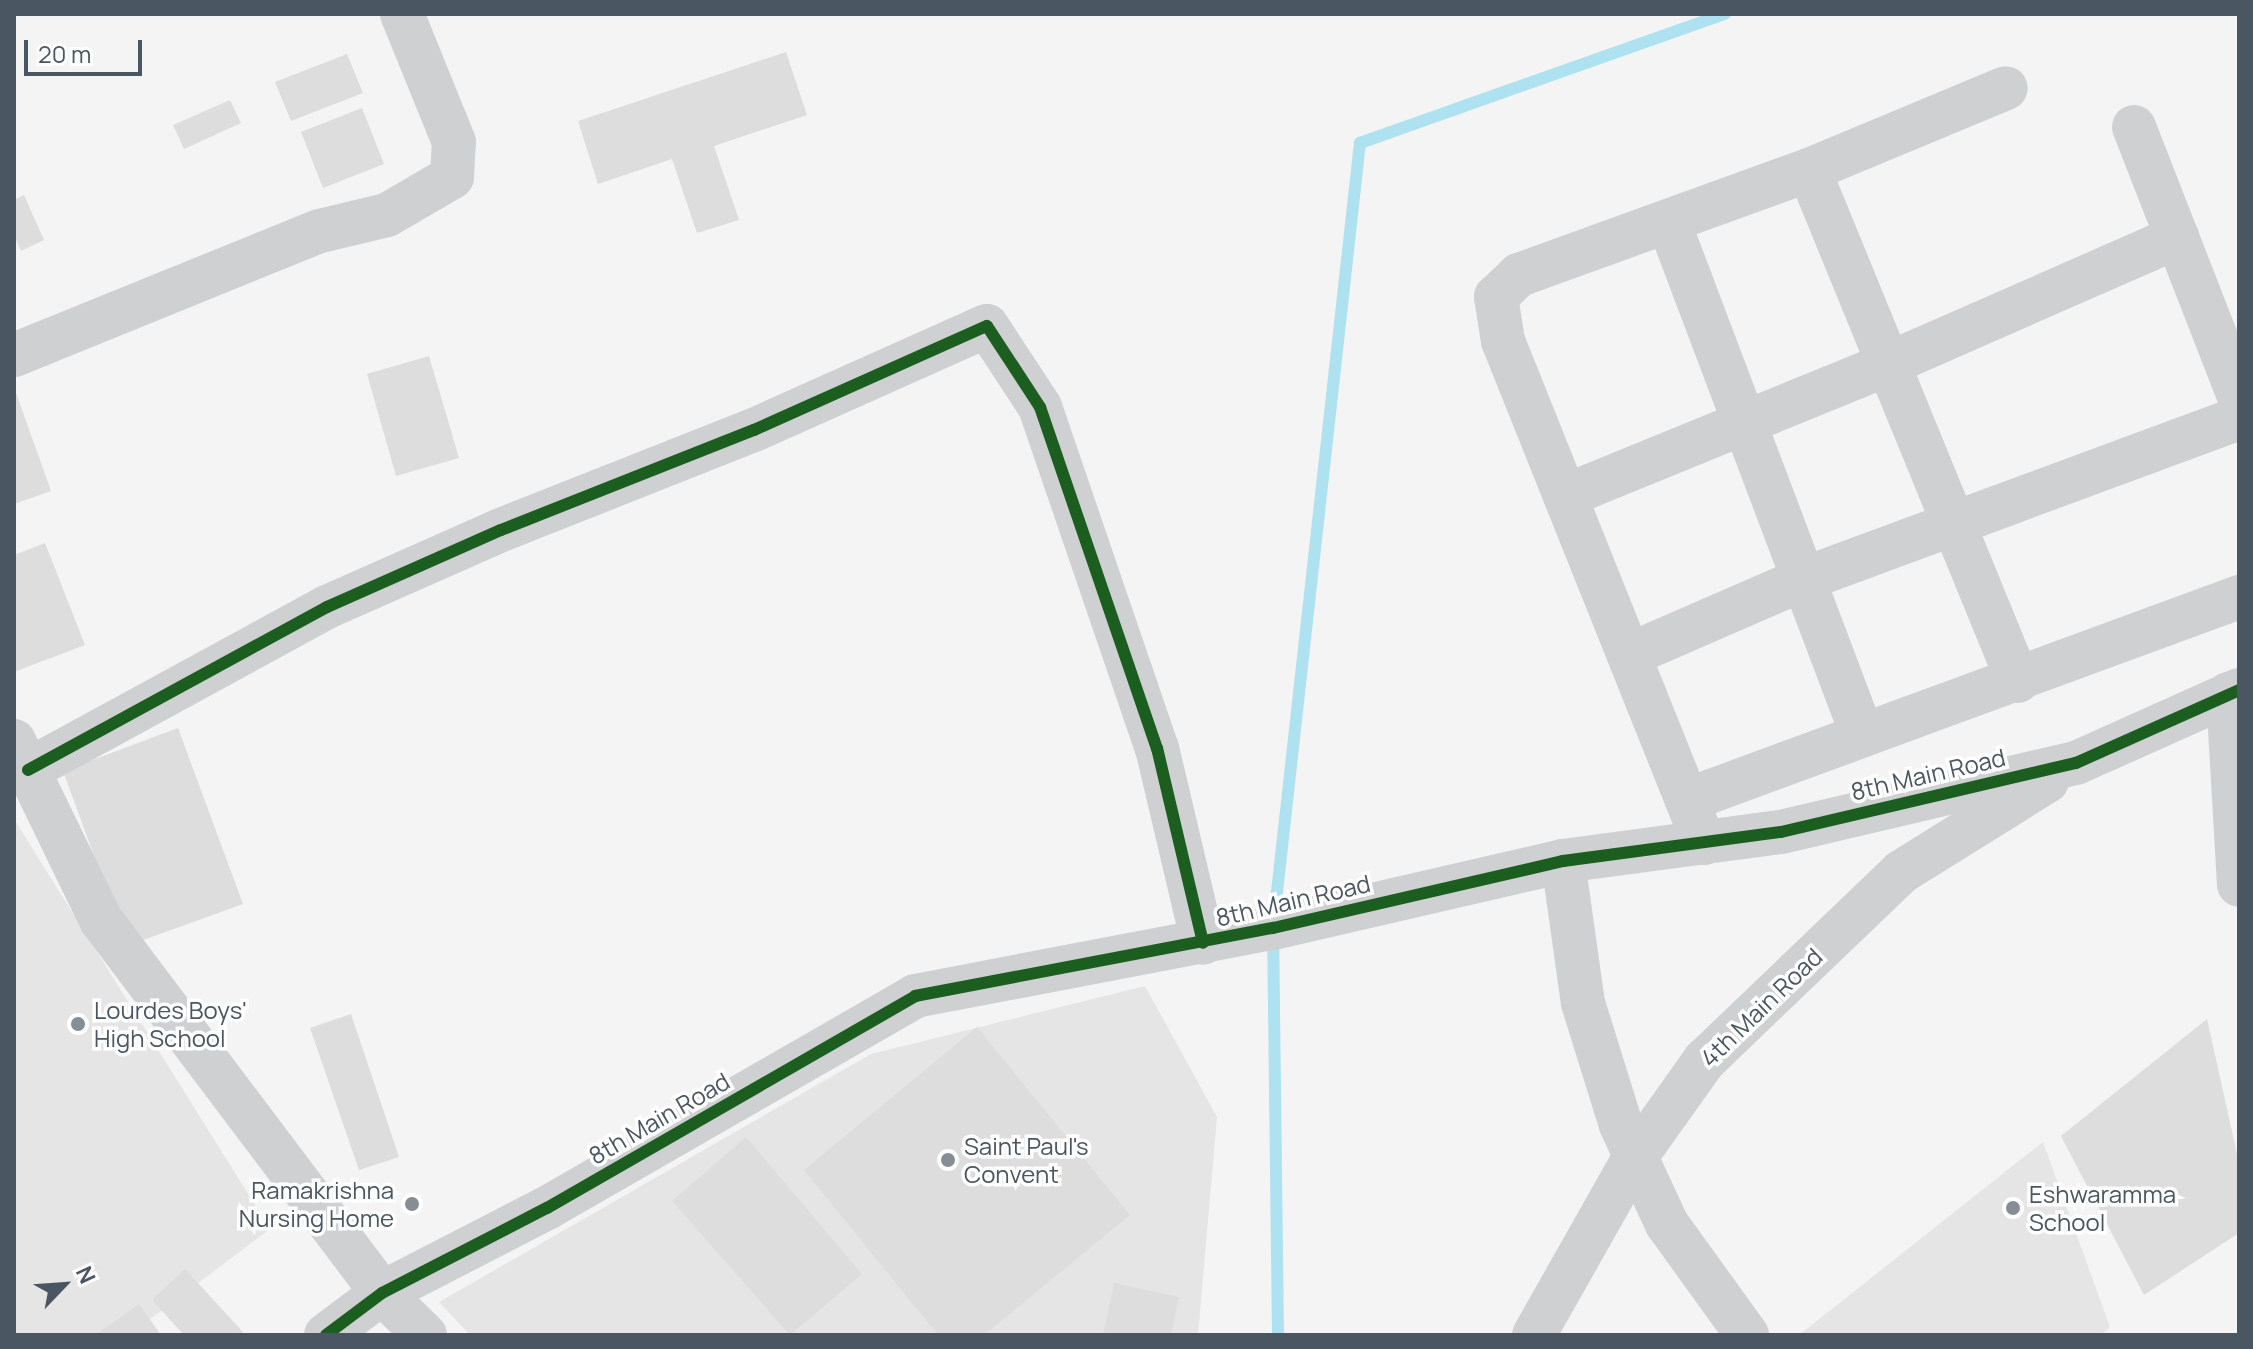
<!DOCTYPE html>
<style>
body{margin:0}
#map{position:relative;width:2253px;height:1349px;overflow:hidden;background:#f4f4f4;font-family:Manrope,sans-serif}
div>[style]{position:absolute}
.education>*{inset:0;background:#e6e5e6}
.stream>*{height:12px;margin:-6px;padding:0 6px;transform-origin:6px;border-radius:6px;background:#aee2f0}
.building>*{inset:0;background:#ddddde}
.minor>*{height:44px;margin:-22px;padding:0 22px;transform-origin:22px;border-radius:22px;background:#ced0d2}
.cycleway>*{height:12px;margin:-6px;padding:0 6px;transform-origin:6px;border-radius:6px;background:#1b5e20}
.dots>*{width:22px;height:22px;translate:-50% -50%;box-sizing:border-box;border:4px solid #fff;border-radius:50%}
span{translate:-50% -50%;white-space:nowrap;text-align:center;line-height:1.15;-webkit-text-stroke:7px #fff;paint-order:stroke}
.street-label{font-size:24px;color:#4a5661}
.poi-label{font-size:24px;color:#4a5661}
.left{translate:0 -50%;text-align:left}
.right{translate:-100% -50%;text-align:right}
.frame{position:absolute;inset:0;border:16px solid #4a5661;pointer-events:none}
.north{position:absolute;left:24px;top:1245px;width:80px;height:80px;-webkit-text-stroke:6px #fff;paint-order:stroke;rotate:65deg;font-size:22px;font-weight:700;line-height:32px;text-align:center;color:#4a5661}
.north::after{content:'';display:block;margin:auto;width:28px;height:36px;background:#4a5661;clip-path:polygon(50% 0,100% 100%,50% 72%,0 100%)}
.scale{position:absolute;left:24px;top:40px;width:118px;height:36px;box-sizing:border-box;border:4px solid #4a5661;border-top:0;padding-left:10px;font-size:24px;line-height:28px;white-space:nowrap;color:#4a5661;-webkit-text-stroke:6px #fff;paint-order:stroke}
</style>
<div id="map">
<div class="education">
<i style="clip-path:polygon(14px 819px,270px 1229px,129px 1335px,14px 1335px)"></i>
<i style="clip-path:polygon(1145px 986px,1217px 1117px,1198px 1335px,470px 1335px,439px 1302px,871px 1054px)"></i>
<i style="clip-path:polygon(2043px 1142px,2110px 1327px,2101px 1335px,1799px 1335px)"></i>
</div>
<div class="stream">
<i style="left:1278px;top:1335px;width:407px;rotate:-90.7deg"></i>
<i style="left:1273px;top:928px;width:790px;rotate:-83.68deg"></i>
<i style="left:1360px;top:143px;width:387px;rotate:-19.5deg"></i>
</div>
<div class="building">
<i style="clip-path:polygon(786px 52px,807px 115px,714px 146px,739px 220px,697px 233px,672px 159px,598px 184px,578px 121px)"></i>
<i style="clip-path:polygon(347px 54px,363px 93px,291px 121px,275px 82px)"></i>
<i style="clip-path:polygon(230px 100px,241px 123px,184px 149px,173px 125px)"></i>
<i style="clip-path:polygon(362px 108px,384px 164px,323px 188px,301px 132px)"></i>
<i style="clip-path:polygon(24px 195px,44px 240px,21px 251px,14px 235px,14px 200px)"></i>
<i style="clip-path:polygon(429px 356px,459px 458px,396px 476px,367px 374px)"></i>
<i style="clip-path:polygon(14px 387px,51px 491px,14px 504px)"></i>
<i style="clip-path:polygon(45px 543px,85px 645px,14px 672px,14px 555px)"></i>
<i style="clip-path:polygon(178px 728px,243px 904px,127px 946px,63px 771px)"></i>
<i style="clip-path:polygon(351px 1014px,399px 1157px,359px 1170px,310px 1028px)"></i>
<i style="clip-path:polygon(2207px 1019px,2239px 1163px,2239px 1233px,2144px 1295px,2061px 1136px)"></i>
<i style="clip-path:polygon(977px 1027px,1130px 1215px,984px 1335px,938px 1335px,804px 1170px)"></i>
<i style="clip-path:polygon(746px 1137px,862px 1274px,790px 1335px,672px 1201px)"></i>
<i style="clip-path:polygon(185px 1269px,243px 1332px,240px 1335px,184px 1335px,152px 1300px)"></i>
<i style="clip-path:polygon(1114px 1283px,1179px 1297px,1171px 1335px,1103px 1335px)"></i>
<i style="clip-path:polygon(139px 1304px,161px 1335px,100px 1335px,98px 1333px)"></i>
</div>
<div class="minor">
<i style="left:2134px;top:127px;width:290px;rotate:68.7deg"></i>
<i style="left:1809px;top:170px;width:552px;rotate:67.76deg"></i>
<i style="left:1669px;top:223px;width:546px;rotate:69.31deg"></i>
<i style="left:14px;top:355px;width:330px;rotate:-22.1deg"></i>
<i style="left:320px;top:231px;width:69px;rotate:-13.4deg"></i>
<i style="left:387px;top:215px;width:75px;rotate:-30.3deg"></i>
<i style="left:452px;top:177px;width:35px;rotate:-87deg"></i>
<i style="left:454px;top:142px;width:138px;rotate:-112.1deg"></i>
<i style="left:1565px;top:496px;width:349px;rotate:-22.2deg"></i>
<i style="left:1888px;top:364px;width:316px;rotate:-23.7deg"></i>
<i style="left:1629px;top:655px;width:191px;rotate:-23.5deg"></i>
<i style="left:1804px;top:579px;width:464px;rotate:-20.3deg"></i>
<i style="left:2228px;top:694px;width:191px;rotate:86.7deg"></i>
<i style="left:14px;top:741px;width:199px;rotate:64.1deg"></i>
<i style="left:101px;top:920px;width:467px;rotate:53deg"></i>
<i style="left:382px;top:1293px;width:60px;rotate:44.3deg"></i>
<i style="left:28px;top:770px;width:341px;rotate:-28.6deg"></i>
<i style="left:327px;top:607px;width:190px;rotate:-23.9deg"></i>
<i style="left:501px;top:530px;width:272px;rotate:-21.6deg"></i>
<i style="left:754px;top:430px;width:255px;rotate:-24.1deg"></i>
<i style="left:987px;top:326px;width:97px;rotate:56.8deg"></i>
<i style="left:1040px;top:407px;width:361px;rotate:71.1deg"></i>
<i style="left:1157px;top:748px;width:200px;rotate:76.7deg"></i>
<i style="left:1687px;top:800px;width:588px;rotate:-20.19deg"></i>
<i style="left:1704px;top:843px;width:541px;rotate:-111.82deg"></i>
<i style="left:1503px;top:341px;width:45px;rotate:-99deg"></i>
<i style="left:1496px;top:297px;width:32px;rotate:-44deg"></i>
<i style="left:1519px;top:275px;width:308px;rotate:-19.9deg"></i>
<i style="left:1809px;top:170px;width:213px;rotate:-22.6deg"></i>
<i style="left:1563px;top:861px;width:143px;rotate:82deg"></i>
<i style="left:1583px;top:1003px;width:128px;rotate:72.7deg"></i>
<i style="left:1621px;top:1125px;width:109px;rotate:65.1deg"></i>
<i style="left:1667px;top:1224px;width:137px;rotate:54.2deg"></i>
<i style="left:326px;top:1335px;width:70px;rotate:-36.9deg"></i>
<i style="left:382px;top:1293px;width:186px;rotate:-27.3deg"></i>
<i style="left:547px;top:1208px;width:425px;rotate:-29.9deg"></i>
<i style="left:915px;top:996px;width:364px;rotate:-10.8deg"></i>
<i style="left:1273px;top:928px;width:298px;rotate:-13deg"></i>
<i style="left:1563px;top:861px;width:220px;rotate:-7.6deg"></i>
<i style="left:1781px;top:832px;width:303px;rotate:-13.2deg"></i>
<i style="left:2076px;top:763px;width:179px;rotate:-24.1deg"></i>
<i style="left:1534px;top:1335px;width:195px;rotate:-60.5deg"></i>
<i style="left:1630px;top:1165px;width:128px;rotate:-54.6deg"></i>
<i style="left:1704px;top:1061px;width:273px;rotate:-43.8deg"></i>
<i style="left:1901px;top:872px;width:172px;rotate:-31.9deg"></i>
</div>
<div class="cycleway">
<i style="left:28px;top:770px;width:341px;rotate:-28.6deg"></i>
<i style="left:327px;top:607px;width:190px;rotate:-23.9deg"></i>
<i style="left:501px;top:530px;width:272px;rotate:-21.6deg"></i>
<i style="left:754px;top:430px;width:255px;rotate:-24.1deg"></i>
<i style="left:987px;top:326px;width:97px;rotate:56.8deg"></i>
<i style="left:1040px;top:407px;width:361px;rotate:71.1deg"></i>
<i style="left:1157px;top:748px;width:200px;rotate:76.7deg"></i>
<i style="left:326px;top:1335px;width:70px;rotate:-36.9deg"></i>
<i style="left:382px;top:1293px;width:186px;rotate:-27.3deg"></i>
<i style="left:547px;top:1208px;width:425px;rotate:-29.9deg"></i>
<i style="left:915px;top:996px;width:364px;rotate:-10.8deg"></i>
<i style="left:1273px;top:928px;width:298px;rotate:-13deg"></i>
<i style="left:1563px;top:861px;width:220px;rotate:-7.6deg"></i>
<i style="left:1781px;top:832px;width:303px;rotate:-13.2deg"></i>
<i style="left:2076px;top:763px;width:179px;rotate:-24.1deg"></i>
</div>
<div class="dots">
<i style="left:78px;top:1024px;background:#868d94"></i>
<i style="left:948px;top:1160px;background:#868d94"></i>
<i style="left:412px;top:1204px;background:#868d94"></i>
<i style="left:2013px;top:1208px;background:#868d94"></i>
</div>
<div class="street-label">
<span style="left:1928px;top:774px;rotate:-13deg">8th Main Road</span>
<span style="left:1293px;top:900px;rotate:-13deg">8th Main Road</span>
<span style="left:1761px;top:1007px;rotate:-44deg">4th Main Road</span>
<span style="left:659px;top:1118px;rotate:-30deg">8th Main Road</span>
</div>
<div class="poi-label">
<span class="left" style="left:94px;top:1024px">Lourdes Boys'<br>High School</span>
<span class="left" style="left:964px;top:1160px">Saint Paul's<br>Convent</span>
<span class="right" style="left:394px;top:1204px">Ramakrishna<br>Nursing Home</span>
<span class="left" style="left:2029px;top:1208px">Eshwaramma<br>School</span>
</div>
<div class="frame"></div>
<div class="north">N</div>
<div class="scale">20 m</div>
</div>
